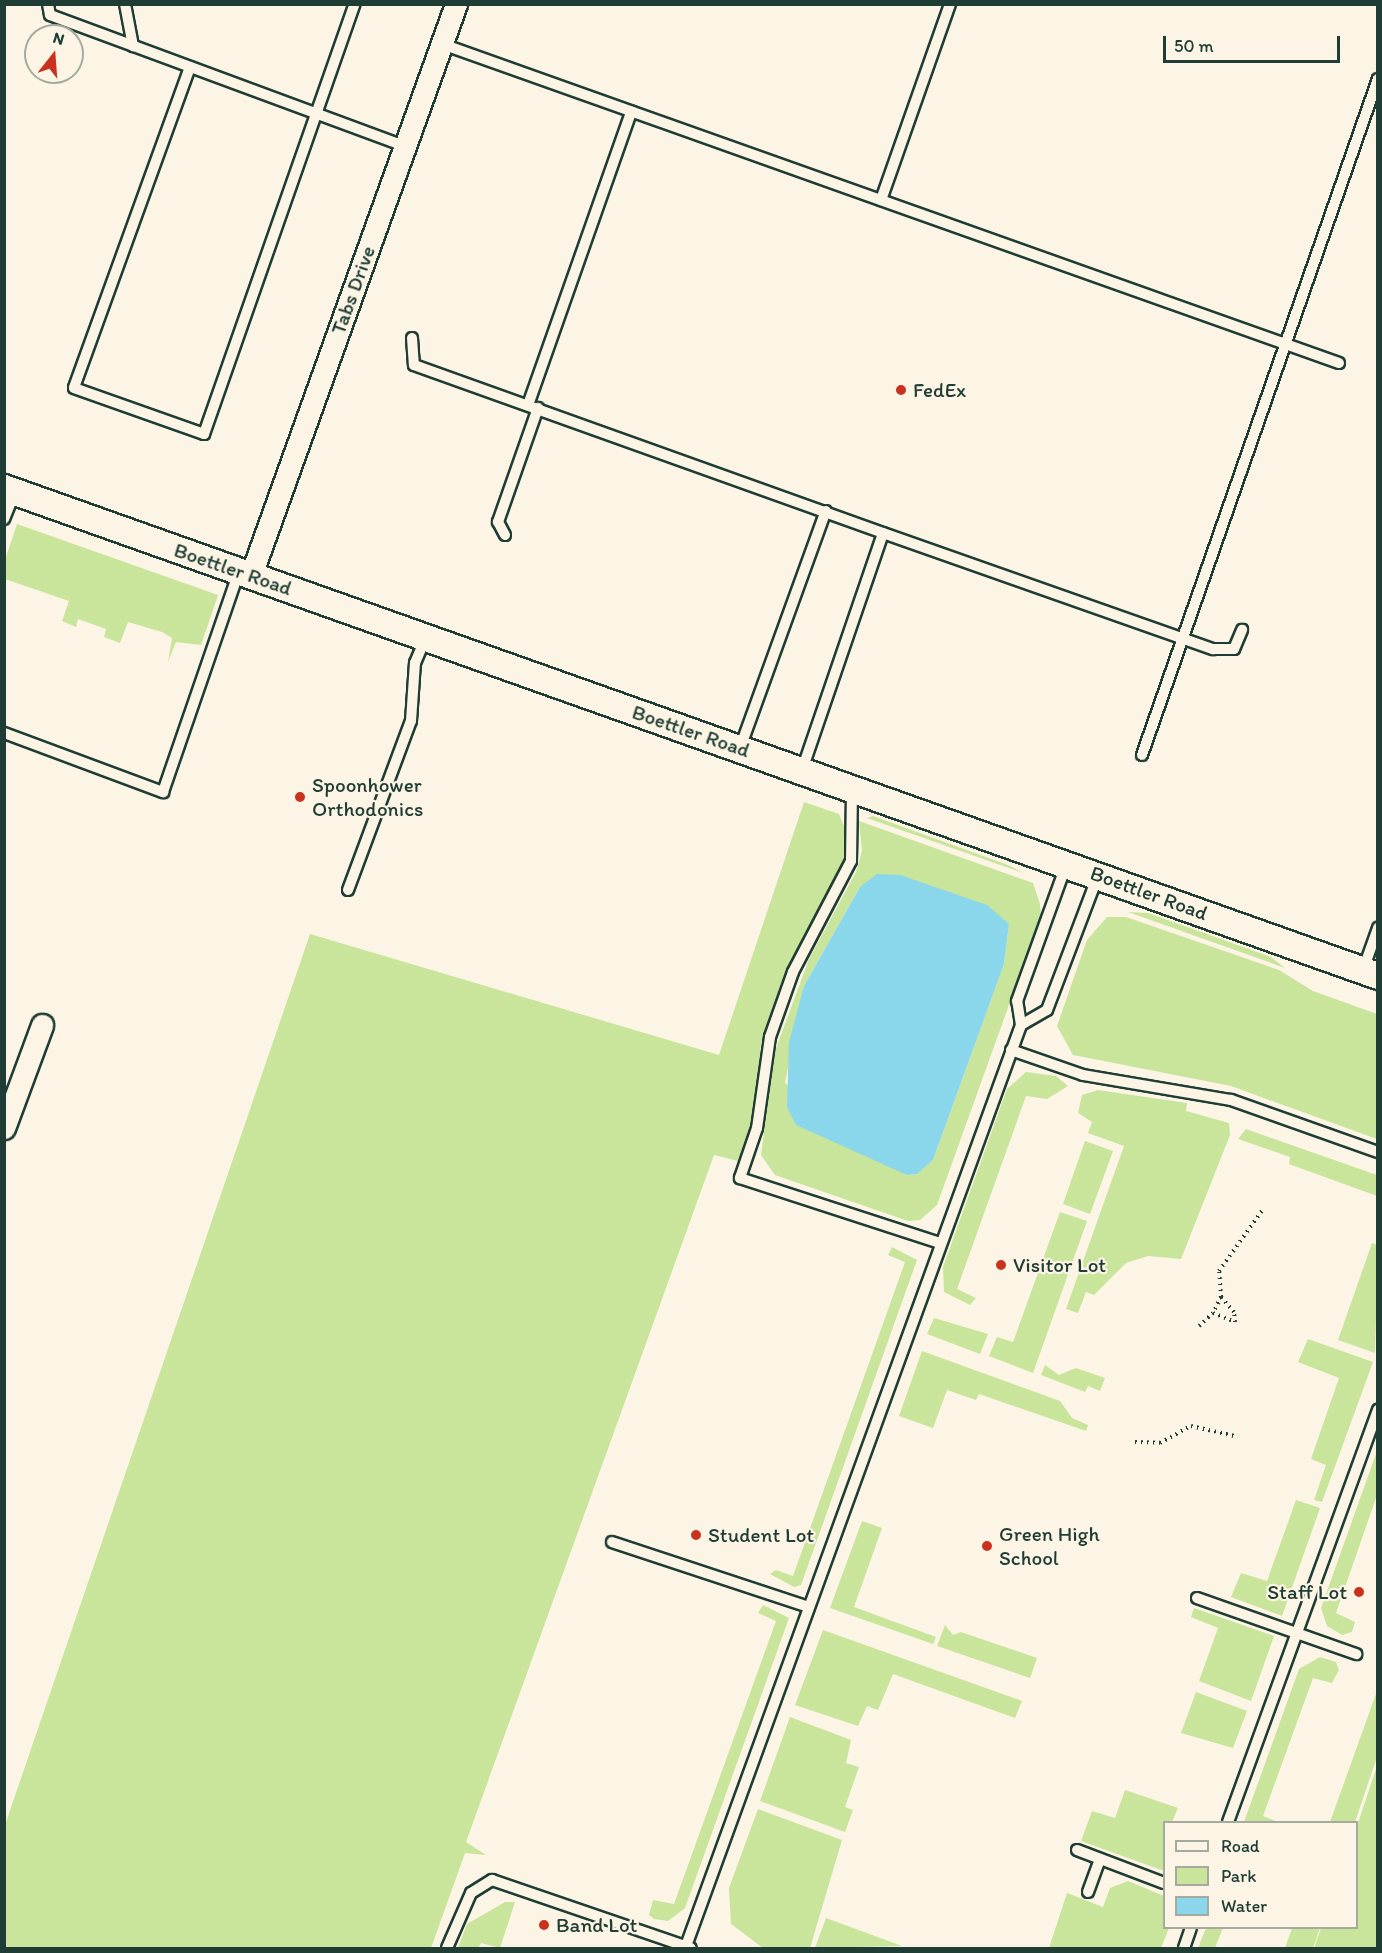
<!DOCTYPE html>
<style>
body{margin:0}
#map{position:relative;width:1382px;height:1953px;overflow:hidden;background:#fcf5e5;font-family:Itim,sans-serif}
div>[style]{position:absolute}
.green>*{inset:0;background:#c9e49b}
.water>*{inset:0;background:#8ad6ea}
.path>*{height:4px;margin-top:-2px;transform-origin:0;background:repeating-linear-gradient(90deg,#1f3d34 0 1.5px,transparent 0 6px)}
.roads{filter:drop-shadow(2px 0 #1f3d34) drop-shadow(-2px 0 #1f3d34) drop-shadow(0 2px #1f3d34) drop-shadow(0 -2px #1f3d34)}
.service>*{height:10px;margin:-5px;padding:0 5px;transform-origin:5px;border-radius:5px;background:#fcf5e5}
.minor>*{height:21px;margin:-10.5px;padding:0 10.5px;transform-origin:10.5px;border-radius:10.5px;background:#fcf5e5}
.tertiary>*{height:26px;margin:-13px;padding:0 13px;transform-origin:13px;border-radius:13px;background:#fcf5e5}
.dots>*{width:16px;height:16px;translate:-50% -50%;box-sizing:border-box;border:3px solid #fcf5e5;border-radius:50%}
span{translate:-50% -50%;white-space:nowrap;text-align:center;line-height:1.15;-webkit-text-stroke:4.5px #fcf5e5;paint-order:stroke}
.street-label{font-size:21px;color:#1f3d34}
.poi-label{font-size:21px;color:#1f3d34}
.left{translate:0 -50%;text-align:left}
.right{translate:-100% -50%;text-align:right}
.frame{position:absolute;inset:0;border:6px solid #1f3d34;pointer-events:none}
.legend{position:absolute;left:1163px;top:1821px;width:195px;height:108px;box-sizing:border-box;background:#fcf5e5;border:2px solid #a4ab9e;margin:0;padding:8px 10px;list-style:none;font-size:18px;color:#1f3d34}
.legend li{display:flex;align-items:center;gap:12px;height:30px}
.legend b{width:30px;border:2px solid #a4ab9e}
.north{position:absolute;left:24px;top:24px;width:60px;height:60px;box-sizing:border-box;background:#fcf5e5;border:2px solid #a4ab9e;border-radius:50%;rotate:17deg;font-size:16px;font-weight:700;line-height:24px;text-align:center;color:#1f3d34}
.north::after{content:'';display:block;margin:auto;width:21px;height:27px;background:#c8321e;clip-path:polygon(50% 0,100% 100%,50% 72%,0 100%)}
.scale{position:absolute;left:1163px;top:36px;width:177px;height:27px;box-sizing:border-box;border:3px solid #1f3d34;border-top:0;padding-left:8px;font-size:18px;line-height:21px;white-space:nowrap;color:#1f3d34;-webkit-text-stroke:4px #fcf5e5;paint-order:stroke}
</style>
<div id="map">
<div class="green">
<i style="clip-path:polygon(17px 524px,218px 595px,201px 645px,176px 642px,168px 662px,172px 638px,162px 632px,128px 622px,120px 643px,104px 637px,106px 629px,78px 619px,76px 627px,62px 621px,69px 601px,5px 579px,5px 560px)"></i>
<i style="clip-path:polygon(804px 802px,839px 814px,848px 836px,846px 854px,780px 986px,761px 1044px,753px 1121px,738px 1161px,714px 1155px,466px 1842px,486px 1855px,465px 1853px,431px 1948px,5px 1948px,5px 1825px,310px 934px,719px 1055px)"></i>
<i style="clip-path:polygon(873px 816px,1008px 865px,1023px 873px,867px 818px)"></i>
<i style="clip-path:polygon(evenodd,859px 821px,1033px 883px,1040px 904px,1041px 916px,937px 1205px,920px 1220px,908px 1221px,775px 1175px,761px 1155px,775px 1051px,809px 959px,856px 872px,862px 851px,859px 821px,860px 887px,1009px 924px,1004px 964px,933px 1160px,917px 1174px,906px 1175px,785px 1083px,804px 986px,860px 887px)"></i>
<i style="clip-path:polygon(1128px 912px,1148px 913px,1271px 957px,1285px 968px)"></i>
<i style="clip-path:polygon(1107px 917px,1126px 917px,1279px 970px,1313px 991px,1377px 1014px,1377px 1139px,1231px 1086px,1073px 1055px,1057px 1026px,1087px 940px)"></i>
<i style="clip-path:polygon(1026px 1072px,1056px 1076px,1068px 1086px,1047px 1099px,1026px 1096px,957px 1289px,976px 1298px,970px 1305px,944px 1292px,943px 1267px,1007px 1089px)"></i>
<i style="clip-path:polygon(1098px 1090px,1187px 1103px,1186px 1111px,1229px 1123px,1230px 1135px,1181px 1259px,1148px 1256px,1126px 1263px,1094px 1295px,1086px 1292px,1078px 1313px,1066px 1309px,1124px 1146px,1088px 1133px,1092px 1122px,1078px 1113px,1082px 1095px)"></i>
<i style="clip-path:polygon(1246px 1129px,1377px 1175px,1377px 1196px,1289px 1164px,1290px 1157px,1238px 1139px)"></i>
<i style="clip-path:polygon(1085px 1141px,1113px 1151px,1090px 1214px,1063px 1204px)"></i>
<i style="clip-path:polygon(1060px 1212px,1087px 1221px,1033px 1373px,989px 1356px,997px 1337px,1013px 1342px)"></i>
<i style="clip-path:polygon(1372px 1243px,1378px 1245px,1375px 1353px,1338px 1340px)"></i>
<i style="clip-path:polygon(892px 1247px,917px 1260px,801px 1585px,794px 1587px,770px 1574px,776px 1570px,793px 1576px,905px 1262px,888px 1255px)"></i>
<i style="clip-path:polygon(934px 1318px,988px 1334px,980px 1354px,927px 1334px)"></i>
<i style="clip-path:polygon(1308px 1339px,1373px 1362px,1322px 1502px,1314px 1500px,1326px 1465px,1311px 1459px,1339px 1378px,1298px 1362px)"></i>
<i style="clip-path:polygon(922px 1351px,1060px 1401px,1072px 1418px,1088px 1425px,1086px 1431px,979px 1394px,976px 1400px,947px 1390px,933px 1428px,899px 1416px)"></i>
<i style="clip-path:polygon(1045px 1365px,1059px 1375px,1076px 1368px,1105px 1378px,1100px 1391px,1088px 1386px,1085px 1392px,1041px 1375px)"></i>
<i style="clip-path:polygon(1377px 1451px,1377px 1495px,1336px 1613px,1355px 1622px,1352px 1632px,1342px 1635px,1327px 1626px,1321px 1608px)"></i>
<i style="clip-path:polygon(1296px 1500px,1320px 1508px,1282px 1616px,1231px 1597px,1241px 1573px,1267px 1581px)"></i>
<i style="clip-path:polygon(862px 1521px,882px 1528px,854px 1607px,936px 1637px,933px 1644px,830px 1608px)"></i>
<i style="clip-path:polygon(763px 1605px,789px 1618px,685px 1908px,668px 1921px,654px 1919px,649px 1915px,653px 1900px,674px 1904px,776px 1621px,758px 1613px)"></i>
<i style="clip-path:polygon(1194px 1608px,1274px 1636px,1251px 1701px,1199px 1681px,1218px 1628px,1191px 1617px)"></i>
<i style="clip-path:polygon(945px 1625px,953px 1635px,961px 1632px,1037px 1658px,1030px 1678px,937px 1646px)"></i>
<i style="clip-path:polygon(823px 1630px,1022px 1701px,1015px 1718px,893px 1674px,878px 1710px,867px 1706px,858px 1726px,795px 1705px)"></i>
<i style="clip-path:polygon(1320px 1657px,1336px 1662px,1339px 1670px,1332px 1683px,1313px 1678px,1263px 1816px,1278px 1822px,1244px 1822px,1299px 1669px)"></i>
<i style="clip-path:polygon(1377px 1691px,1377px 1757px,1355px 1822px,1330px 1822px)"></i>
<i style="clip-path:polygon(1196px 1692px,1247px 1711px,1233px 1748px,1181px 1733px)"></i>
<i style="clip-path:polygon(790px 1717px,851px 1740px,846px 1763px,859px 1767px,845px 1807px,853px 1810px,845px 1832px,760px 1801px)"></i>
<i style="clip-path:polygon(1377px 1766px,1377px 1948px,1314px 1948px,1321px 1928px,1356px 1928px,1357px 1826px)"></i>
<i style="clip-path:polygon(1125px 1790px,1178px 1808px,1172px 1822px,1164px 1822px,1164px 1871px,1081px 1841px,1092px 1811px,1115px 1818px)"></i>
<i style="clip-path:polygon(758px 1809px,842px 1840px,810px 1948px,763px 1948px,731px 1924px,729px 1888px)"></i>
<i style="clip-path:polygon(1128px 1881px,1164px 1896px,1164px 1928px,1169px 1928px,1161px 1948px,1049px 1948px,1067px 1893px,1103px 1907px,1110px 1888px)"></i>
<i style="clip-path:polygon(505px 1902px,515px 1902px,500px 1948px,481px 1943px,478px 1948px,458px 1948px,467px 1924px)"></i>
<i style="clip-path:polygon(826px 1918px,902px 1946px,815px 1948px)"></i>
<i style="clip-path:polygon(1206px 1928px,1223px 1928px,1215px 1948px,1198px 1948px)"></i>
<i style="clip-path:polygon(1292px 1928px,1320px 1928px,1313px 1948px,1285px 1948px)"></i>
</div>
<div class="water">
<i style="clip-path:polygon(877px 874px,900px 875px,987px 905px,1009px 924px,1004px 964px,933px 1160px,917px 1174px,907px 1175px,796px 1125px,787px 1107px,789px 1042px,804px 986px,860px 887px)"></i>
</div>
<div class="path">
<i style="left:1221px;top:1297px;width:18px;rotate:117deg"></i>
<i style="left:1213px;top:1313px;width:24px;rotate:22deg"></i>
<i style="left:1235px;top:1322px;width:10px;rotate:-96deg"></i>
<i style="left:1234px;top:1312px;width:20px;rotate:-131deg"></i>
<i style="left:1221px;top:1297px;width:26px;rotate:-94deg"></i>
<i style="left:1219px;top:1271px;width:76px;rotate:-54.6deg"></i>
<i style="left:1199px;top:1326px;width:19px;rotate:-43deg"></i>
<i style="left:1135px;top:1442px;width:25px;rotate:2deg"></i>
<i style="left:1160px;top:1443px;width:35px;rotate:-29deg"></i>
<i style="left:1191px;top:1426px;width:45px;rotate:12.8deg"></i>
</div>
<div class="roads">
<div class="service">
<i style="left:48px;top:4px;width:11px;rotate:80deg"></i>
<i style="left:50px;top:15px;width:378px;rotate:20.3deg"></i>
<i style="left:125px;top:4px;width:43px;rotate:79.2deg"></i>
<i style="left:442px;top:44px;width:952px;rotate:19.58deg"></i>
<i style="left:190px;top:67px;width:341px;rotate:109.9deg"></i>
<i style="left:74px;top:388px;width:138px;rotate:19.5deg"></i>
<i style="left:204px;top:434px;width:456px;rotate:-70.7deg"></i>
<i style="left:881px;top:200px;width:208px;rotate:-70.6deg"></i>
<i style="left:412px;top:338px;width:27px;rotate:86deg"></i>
<i style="left:414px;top:365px;width:498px;rotate:19.7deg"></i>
<i style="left:883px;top:533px;width:350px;rotate:19.4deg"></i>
<i style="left:1213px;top:649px;width:21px"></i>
<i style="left:1234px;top:649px;width:21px;rotate:-67deg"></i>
<i style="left:528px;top:405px;width:311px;rotate:-70.6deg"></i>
<i style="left:4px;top:519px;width:29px;rotate:-68deg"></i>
<i style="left:505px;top:535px;width:15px;rotate:-118deg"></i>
<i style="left:498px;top:522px;width:121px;rotate:-70.7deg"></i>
<i style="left:4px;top:733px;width:170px;rotate:20.4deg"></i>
<i style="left:163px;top:792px;width:234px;rotate:-71deg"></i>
<i style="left:740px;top:748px;width:252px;rotate:-70.1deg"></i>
<i style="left:1142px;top:755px;width:716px;rotate:-70.76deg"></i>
<i style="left:802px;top:770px;width:250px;rotate:-71.1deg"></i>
<i style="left:852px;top:790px;width:71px;rotate:90.8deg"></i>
<i style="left:851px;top:861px;width:125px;rotate:117.6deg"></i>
<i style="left:793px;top:972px;width:69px;rotate:109.5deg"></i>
<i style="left:770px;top:1037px;width:92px;rotate:98.1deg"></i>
<i style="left:757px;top:1128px;width:53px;rotate:108.8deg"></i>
<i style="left:740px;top:1178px;width:210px;rotate:18deg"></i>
<i style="left:348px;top:890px;width:180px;rotate:-69.6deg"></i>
<i style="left:411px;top:721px;width:58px;rotate:-86.1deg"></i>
<i style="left:415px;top:663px;width:28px;rotate:-67deg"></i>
<i style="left:1363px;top:970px;width:45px;rotate:-70.3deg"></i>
<i style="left:1021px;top:1025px;width:30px;rotate:-30deg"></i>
<i style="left:1047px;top:1010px;width:143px;rotate:-69.2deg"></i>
<i style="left:1011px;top:1050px;width:76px;rotate:19.1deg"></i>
<i style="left:1083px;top:1075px;width:150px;rotate:9.6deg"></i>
<i style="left:1231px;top:1100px;width:156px;rotate:19.5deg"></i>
<i style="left:612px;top:1542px;width:207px;rotate:18.3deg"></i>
<i style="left:1197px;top:1598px;width:169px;rotate:19.4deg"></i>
<i style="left:1228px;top:1822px;width:439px;rotate:-70deg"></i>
<i style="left:1077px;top:1850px;width:93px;rotate:20.8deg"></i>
<i style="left:1088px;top:1892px;width:35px;rotate:-70deg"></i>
<i style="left:686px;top:1946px;width:980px;rotate:-70.01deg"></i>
<i style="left:1021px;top:1025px;width:24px;rotate:-99deg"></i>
<i style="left:1017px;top:1001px;width:144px;rotate:-70.1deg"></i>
<i style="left:447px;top:1948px;width:60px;rotate:-66.4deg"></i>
<i style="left:471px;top:1893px;width:25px;rotate:-32deg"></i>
<i style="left:492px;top:1880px;width:210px;rotate:18.9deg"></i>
<i style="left:1184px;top:1948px;width:21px;rotate:-71deg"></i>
</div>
<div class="minor">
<i style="left:251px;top:575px;width:607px;rotate:-70.25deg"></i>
<i style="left:4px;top:1128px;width:110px;rotate:-69.7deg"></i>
</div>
<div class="tertiary">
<i style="left:4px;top:488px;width:1458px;rotate:19.55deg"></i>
</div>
</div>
<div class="dots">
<i style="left:901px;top:390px;background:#c8321e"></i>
<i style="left:300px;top:797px;background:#c8321e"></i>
<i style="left:1001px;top:1265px;background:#c8321e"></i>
<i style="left:696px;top:1535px;background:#c8321e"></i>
<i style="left:987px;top:1546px;background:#c8321e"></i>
<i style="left:1359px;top:1592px;background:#c8321e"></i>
<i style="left:544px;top:1925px;background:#c8321e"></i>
</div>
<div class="street-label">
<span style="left:353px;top:290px;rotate:-70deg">Tabs Drive</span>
<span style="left:233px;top:569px;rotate:19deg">Boettler Road</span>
<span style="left:691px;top:731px;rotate:19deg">Boettler Road</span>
<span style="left:1149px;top:893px;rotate:20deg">Boettler Road</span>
</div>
<div class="poi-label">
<span class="left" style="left:913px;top:390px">FedEx</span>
<span class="left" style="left:312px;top:797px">Spoonhower<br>Orthodonics</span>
<span class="left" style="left:1013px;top:1265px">Visitor Lot</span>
<span class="left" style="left:999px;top:1546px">Green High<br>School</span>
<span class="left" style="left:708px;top:1535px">Student Lot</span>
<span class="right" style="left:1347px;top:1592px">Staff Lot</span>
<span class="left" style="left:556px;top:1925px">Band Lot</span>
</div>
<div class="frame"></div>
<ul class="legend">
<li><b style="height:8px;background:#fcf5e5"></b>Road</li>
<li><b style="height:16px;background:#c9e49b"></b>Park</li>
<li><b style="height:16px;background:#8ad6ea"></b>Water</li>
</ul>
<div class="north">N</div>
<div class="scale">50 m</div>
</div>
